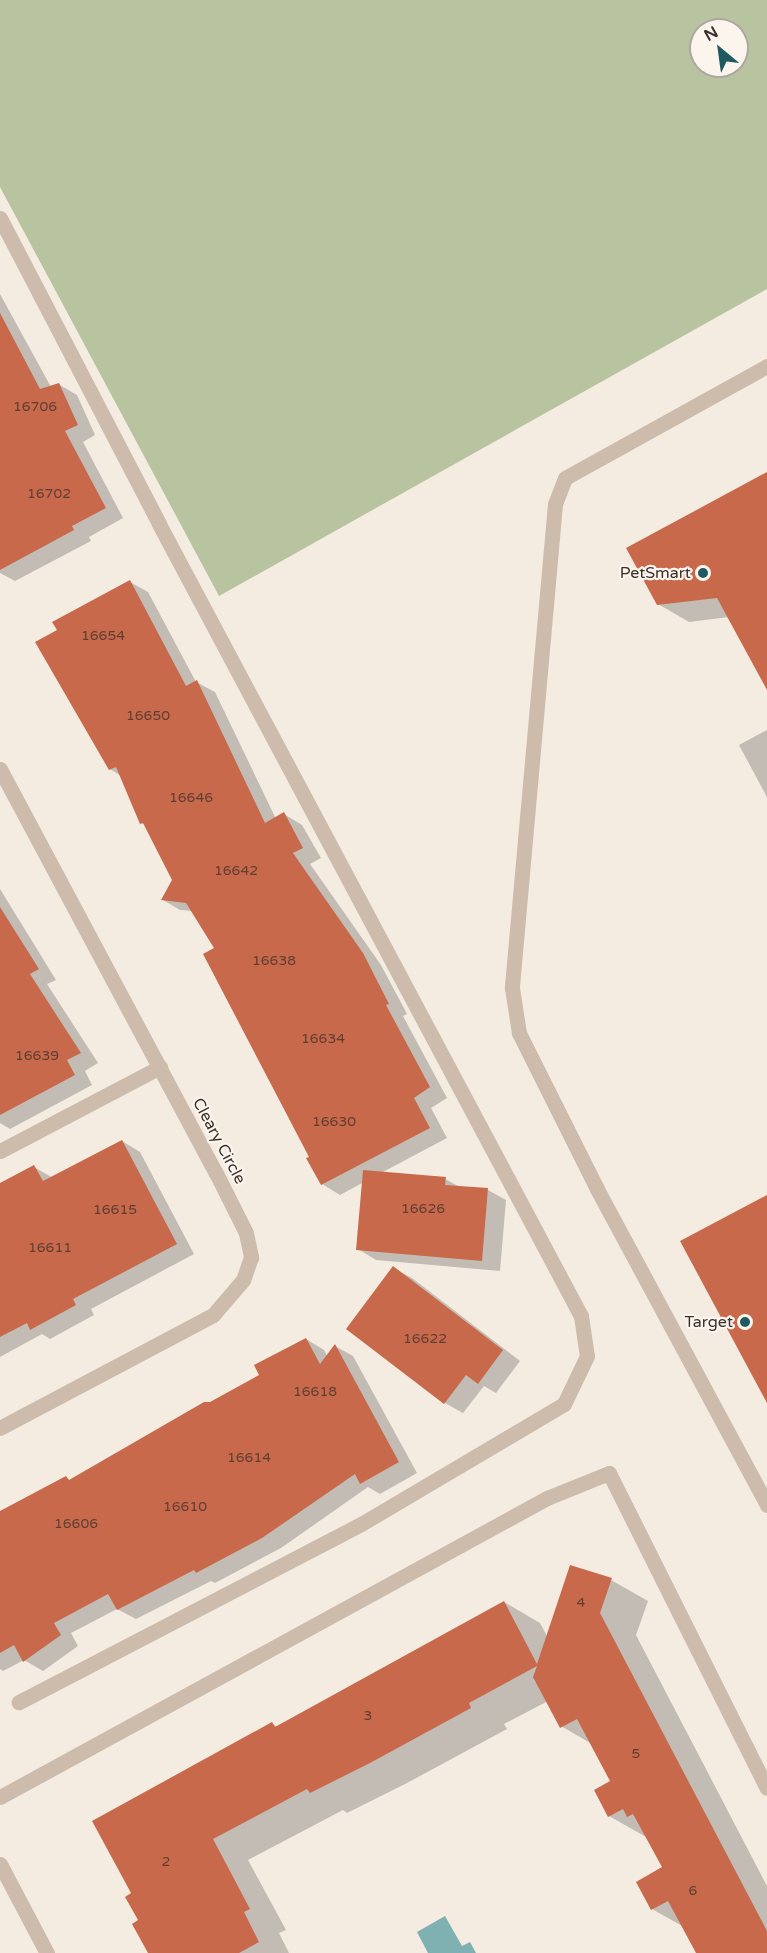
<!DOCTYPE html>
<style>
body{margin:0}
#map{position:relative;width:767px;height:1953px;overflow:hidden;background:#f4ebe1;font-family:"Varela Round",sans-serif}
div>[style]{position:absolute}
.green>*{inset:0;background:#b8c4a0}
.water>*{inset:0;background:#7fb0b2}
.shadow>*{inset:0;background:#0003}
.building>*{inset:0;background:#c8694b}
.service>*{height:15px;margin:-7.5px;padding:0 7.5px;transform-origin:7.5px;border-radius:7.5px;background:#cdbbac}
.minor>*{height:15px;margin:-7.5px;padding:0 7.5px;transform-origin:7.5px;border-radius:7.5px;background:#cdbbac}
.dots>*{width:16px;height:16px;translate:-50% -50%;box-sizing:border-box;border:3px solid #fbf5ee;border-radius:50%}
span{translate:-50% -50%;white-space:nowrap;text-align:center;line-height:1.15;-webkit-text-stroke:4.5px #fbf5ee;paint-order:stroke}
.number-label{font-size:14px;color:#5e3e33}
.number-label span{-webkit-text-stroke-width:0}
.poi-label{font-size:16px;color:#3b302b}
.right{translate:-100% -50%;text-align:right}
.street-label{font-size:16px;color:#3b302b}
.north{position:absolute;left:689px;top:18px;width:60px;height:60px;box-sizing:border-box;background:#fbf5ee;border:2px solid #aea6a0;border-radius:50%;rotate:331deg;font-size:16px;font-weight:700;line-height:24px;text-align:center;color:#3b302b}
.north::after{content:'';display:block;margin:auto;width:21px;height:27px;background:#1f5a5e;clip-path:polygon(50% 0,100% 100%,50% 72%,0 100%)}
</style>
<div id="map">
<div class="green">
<i style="clip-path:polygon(evenodd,0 0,767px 0,767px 289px,219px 596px,0 187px,0 0,701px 30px,737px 30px,737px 66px,701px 66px,701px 30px)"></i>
</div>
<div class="water">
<i style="clip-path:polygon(445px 1916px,462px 1946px,470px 1942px,476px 1953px,428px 1953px,417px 1932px)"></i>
</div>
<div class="shadow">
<i style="clip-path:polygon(0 294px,51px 387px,58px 384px,77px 395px,95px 435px,83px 442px,123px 518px,89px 537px,91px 541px,15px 581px,0 573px)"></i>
<i style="clip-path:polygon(767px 474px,767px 687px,729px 617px,689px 622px,658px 604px)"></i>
<i style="clip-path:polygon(130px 582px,148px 592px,196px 682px,215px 692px,276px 819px,284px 814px,302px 825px,321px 858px,310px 864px,381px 965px,407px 1014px,403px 1016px,447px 1098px,431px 1108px,447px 1138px,381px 1173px,445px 1179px,460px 1187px,488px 1190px,506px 1200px,500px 1271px,376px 1260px,358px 1249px,364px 1182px,340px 1195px,322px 1184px,216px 949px,193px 911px,180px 910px,163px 900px,174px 880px,146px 825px,141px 823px,121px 776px,110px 769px,59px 631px)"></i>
<i style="clip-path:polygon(767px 730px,767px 797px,739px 745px)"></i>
<i style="clip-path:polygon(0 889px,56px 980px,47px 984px,98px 1063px,85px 1071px,92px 1085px,10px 1129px,0 1123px)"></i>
<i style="clip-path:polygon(122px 1141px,140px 1152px,194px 1254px,91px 1309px,94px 1315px,50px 1339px,42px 1334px,0 1357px,0 1186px,34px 1167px,53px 1178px)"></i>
<i style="clip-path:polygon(393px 1268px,412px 1278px,520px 1361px,496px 1393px,484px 1386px,463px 1413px,445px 1403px,348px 1329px)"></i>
<i style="clip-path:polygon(306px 1339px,324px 1350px,327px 1356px,335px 1346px,353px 1356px,417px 1473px,380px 1494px,368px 1487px,281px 1548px,215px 1583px,211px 1581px,136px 1619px,117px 1609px,71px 1633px,78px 1646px,43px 1671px,24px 1660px,3px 1671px,0 1669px,0 1514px,66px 1478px,71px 1481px,261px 1375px)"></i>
<i style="clip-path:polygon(611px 1580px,648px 1601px,636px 1635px,767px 1886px,767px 1953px,698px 1953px,684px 1927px,652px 1909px,664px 1868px,646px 1837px,609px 1816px,612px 1782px,592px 1744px,561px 1726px,548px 1701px,504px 1724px,507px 1729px,407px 1783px,347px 1813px,343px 1810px,248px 1860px,286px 1930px,279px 1933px,289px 1953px,149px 1953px,133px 1894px,272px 1724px,278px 1727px,504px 1602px,540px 1623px,548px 1638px)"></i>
</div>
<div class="building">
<i style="clip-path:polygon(0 313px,40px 389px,59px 383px,78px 425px,65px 431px,106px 508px,72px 526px,74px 530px,0 570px)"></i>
<i style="clip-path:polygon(767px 472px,767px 690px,717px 598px,657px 605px,626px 548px)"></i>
<i style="clip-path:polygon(130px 580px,186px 686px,197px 680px,265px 823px,284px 812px,303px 848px,293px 853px,363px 953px,389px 1004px,386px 1005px,430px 1087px,414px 1098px,430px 1128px,321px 1185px,306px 1158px,309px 1157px,203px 954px,214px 948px,186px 903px,161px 900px,172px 880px,143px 823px,140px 824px,116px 767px,109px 770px,35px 642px,57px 630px,52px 622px)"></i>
<i style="clip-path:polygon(0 907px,39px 969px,30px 974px,81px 1053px,67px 1060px,75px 1075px,0 1115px)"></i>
<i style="clip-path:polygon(122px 1140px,177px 1244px,73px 1299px,76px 1305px,30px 1330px,27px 1323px,0 1337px,0 1183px,34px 1165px,43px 1181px)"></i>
<i style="clip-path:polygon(363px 1170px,446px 1177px,445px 1185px,488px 1188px,482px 1261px,356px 1250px)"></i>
<i style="clip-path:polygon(767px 1195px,767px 1403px,680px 1241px)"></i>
<i style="clip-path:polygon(393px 1266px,503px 1350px,478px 1384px,466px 1375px,444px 1404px,346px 1329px)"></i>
<i style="clip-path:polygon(306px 1338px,320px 1364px,335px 1344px,399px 1462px,360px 1484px,355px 1474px,262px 1538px,196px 1573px,194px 1570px,117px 1610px,108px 1594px,54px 1623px,61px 1635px,23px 1662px,14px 1645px,0 1653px,0 1511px,66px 1476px,69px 1480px,204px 1402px,210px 1402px,259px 1375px,254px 1365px)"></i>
<i style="clip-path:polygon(570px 1565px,612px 1578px,600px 1613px,767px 1931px,767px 1953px,696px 1953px,668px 1901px,651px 1910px,636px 1882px,662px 1867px,633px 1814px,627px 1817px,623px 1809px,608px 1817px,594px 1790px,610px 1781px,577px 1719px,560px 1728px,533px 1677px,537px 1666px,469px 1703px,471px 1708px,370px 1763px,310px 1793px,307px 1789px,213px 1839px,250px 1909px,244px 1912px,259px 1942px,239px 1953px,148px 1953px,132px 1924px,138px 1920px,125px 1897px,131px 1893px,92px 1821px,272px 1722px,275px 1727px,504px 1601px,537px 1664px)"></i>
</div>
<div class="service">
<i style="left:0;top:218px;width:345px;rotate:62.5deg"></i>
<i style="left:159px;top:524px;width:897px;rotate:61.95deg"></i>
<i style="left:581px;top:1316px;width:40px;rotate:81.5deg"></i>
<i style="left:587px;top:1356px;width:53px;rotate:115.6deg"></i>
<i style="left:564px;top:1404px;width:236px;rotate:149.4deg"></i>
<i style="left:361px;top:1524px;width:386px;rotate:152.5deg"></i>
<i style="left:767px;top:366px;width:231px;rotate:151deg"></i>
<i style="left:565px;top:478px;width:28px;rotate:111deg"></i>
<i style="left:555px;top:504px;width:486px;rotate:95.1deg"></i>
<i style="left:512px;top:988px;width:46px;rotate:81.2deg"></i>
<i style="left:519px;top:1033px;width:174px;rotate:63.4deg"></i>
<i style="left:597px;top:1189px;width:359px;rotate:61.7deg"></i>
<i style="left:0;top:1151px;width:181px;rotate:-27.7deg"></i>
<i style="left:0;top:1797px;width:623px;rotate:-28.66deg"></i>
<i style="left:547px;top:1498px;width:67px;rotate:-22deg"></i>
<i style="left:609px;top:1473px;width:352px;rotate:63.4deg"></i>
</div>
<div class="minor">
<i style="left:0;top:769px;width:458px;rotate:61.9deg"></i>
<i style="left:216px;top:1173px;width:67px;rotate:63.4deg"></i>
<i style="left:246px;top:1233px;width:25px;rotate:78deg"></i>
<i style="left:251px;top:1257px;width:24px;rotate:109deg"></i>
<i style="left:243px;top:1280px;width:46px;rotate:130.6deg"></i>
<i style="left:213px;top:1315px;width:241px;rotate:152.1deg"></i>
<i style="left:0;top:1864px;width:101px;rotate:62.2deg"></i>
</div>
<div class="dots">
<i style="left:703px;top:573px;background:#1f5a5e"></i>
<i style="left:745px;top:1322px;background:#1f5a5e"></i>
</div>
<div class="number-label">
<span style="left:35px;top:407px">16706</span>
<span style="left:49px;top:494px">16702</span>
<span style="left:103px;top:636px">16654</span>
<span style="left:148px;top:716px">16650</span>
<span style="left:191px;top:798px">16646</span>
<span style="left:236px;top:871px">16642</span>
<span style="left:274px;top:961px">16638</span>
<span style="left:323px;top:1039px">16634</span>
<span style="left:37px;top:1056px">16639</span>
<span style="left:334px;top:1122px">16630</span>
<span style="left:423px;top:1209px">16626</span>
<span style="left:115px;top:1210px">16615</span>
<span style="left:50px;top:1248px">16611</span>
<span style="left:425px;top:1339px">16622</span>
<span style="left:315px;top:1392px">16618</span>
<span style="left:249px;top:1458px">16614</span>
<span style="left:185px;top:1507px">16610</span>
<span style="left:76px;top:1524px">16606</span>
<span style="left:581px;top:1603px">4</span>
<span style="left:368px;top:1716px">3</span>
<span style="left:636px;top:1754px">5</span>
<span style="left:166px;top:1862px">2</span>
<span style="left:693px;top:1891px">6</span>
</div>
<div class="poi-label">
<span class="right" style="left:691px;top:573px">PetSmart</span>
<span class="right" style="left:733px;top:1322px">Target</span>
</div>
<div class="street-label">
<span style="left:219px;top:1141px;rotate:62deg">Cleary Circle</span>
</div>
<div class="north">N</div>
</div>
